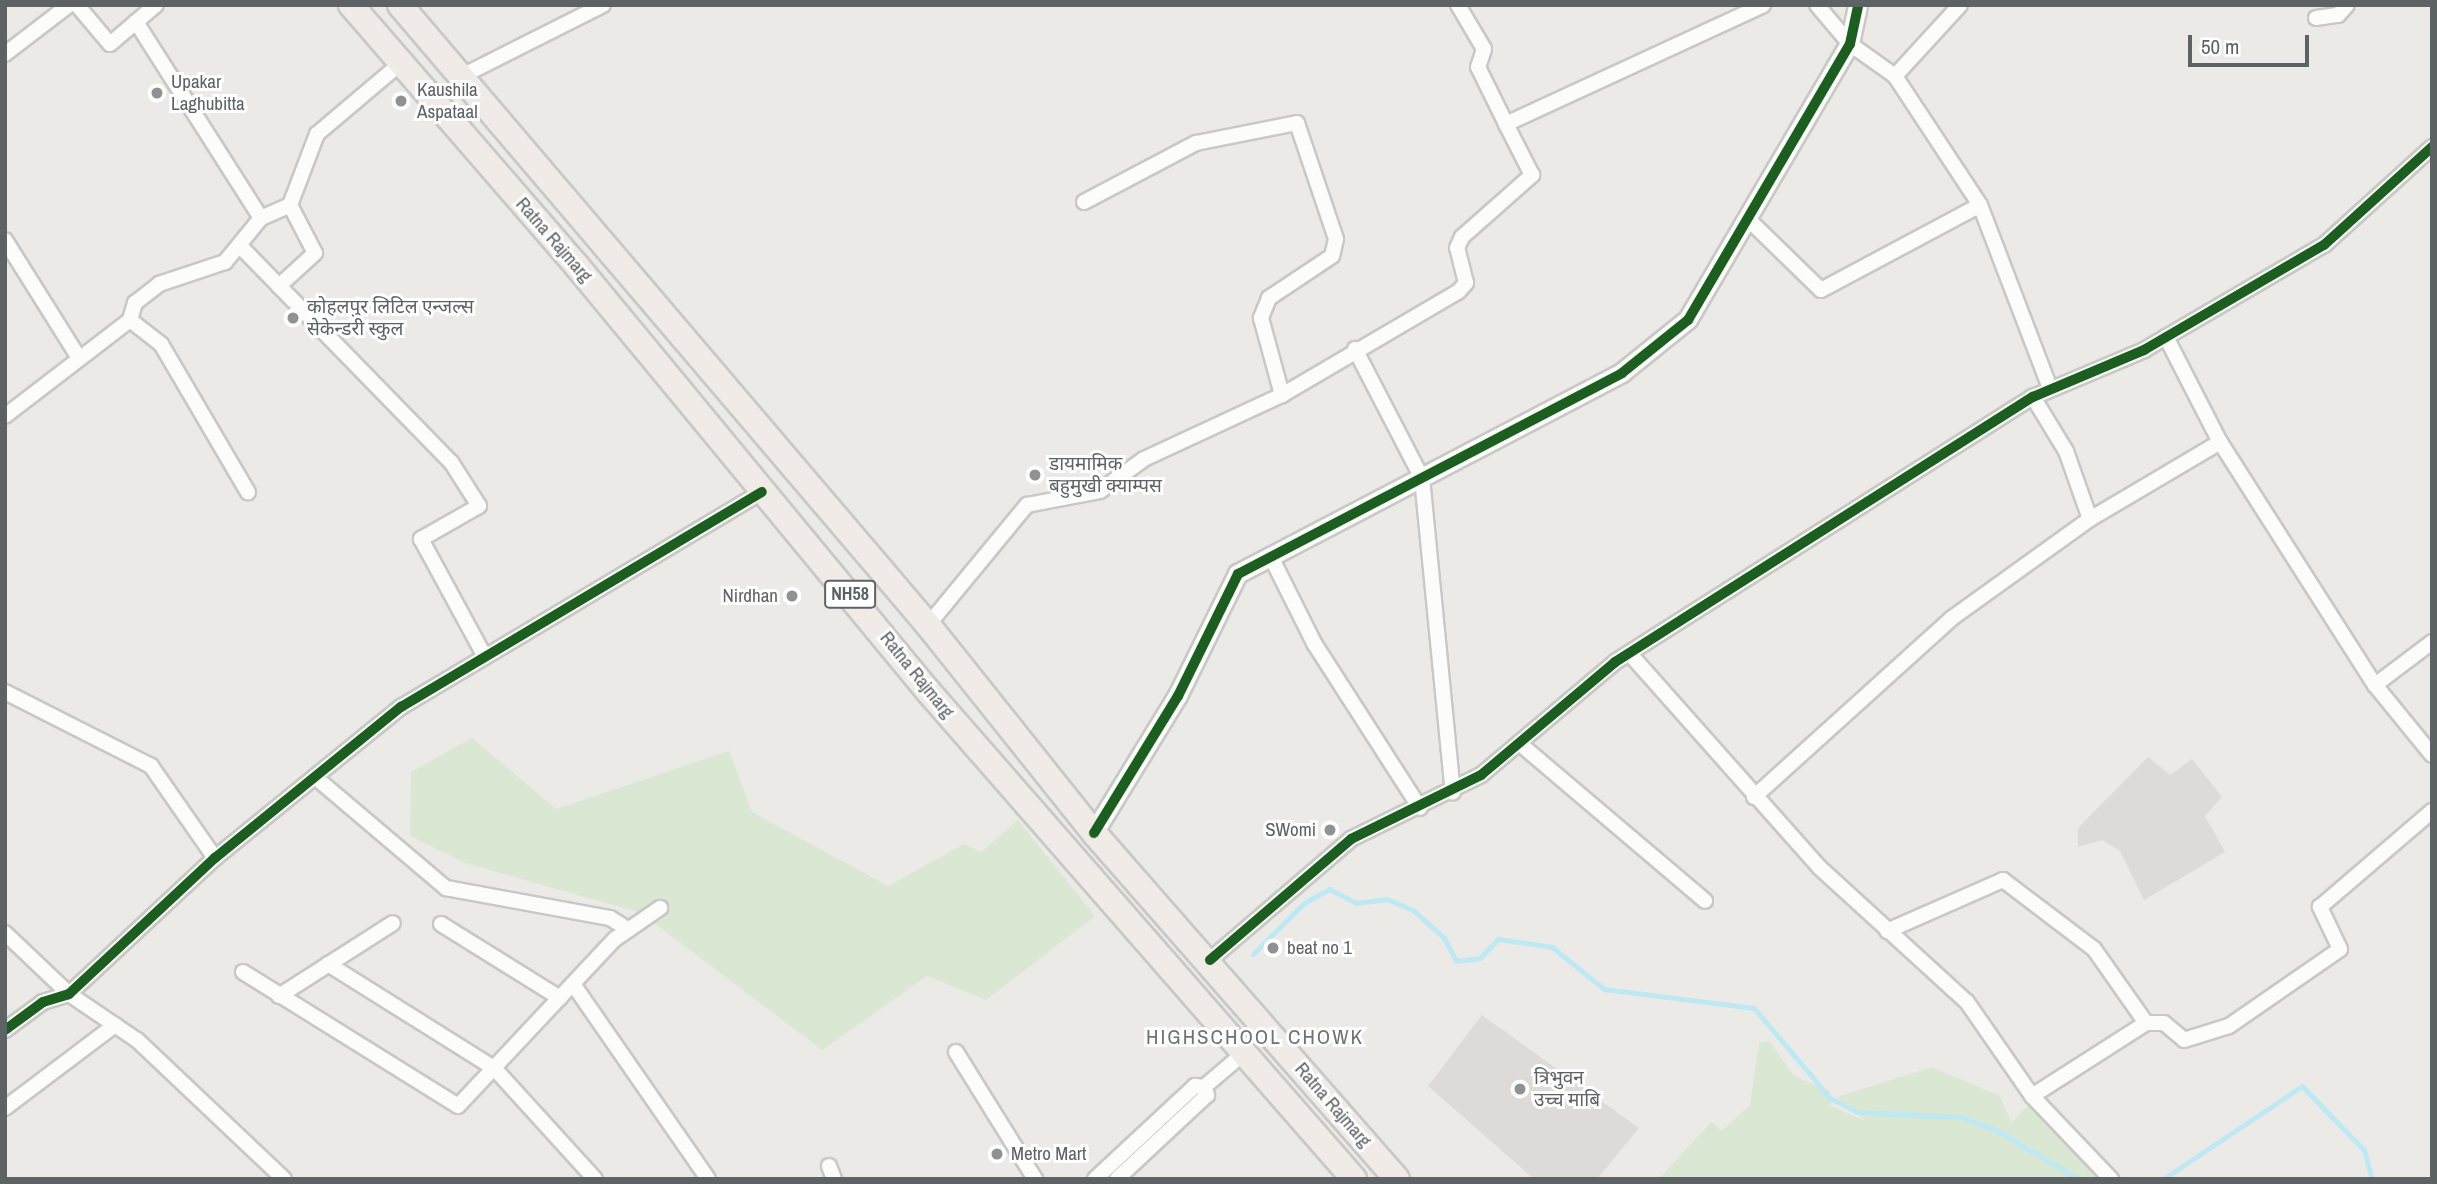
<!DOCTYPE html>
<meta charset="utf-8">
<style>
body{margin:0}
#map{position:relative;width:2437px;height:1184px;overflow:hidden;background:#eceae7;font-family:"Archivo Narrow","Noto Sans Devanagari",sans-serif}
div>[style]{position:absolute}
.education>*{inset:0;background:#dedad7}
.green>*{inset:0;background:#d9e7d3}
.stream>*{height:5px;margin:-2.5px;padding:0 2.5px;transform-origin:2.5px;border-radius:2.5px;background:#bee9f4}
.roads{filter:drop-shadow(2px 0 #c8c8c7) drop-shadow(-2px 0 #c8c8c7) drop-shadow(0 2px #c8c8c7) drop-shadow(0 -2px #c8c8c7)}
.minor>*{height:14px;margin:-7px;padding:0 7px;transform-origin:7px;border-radius:7px;background:#fcfcfb}
.tertiary>*{height:18px;margin:-9px;padding:0 9px;transform-origin:9px;border-radius:9px;background:#fcfcfb}
.trunk>*{height:24px;margin:-12px;padding:0 12px;transform-origin:12px;border-radius:12px;background:#f0ebe6}
.cycleway>*{height:10px;margin:-5px;padding:0 5px;transform-origin:5px;border-radius:5px;background:#1b5e20}
.dots>*{width:19px;height:19px;translate:-50% -50%;box-sizing:border-box;border:4px solid #fff;border-radius:50%}
span{translate:-50% -50%;white-space:nowrap;text-align:center;line-height:1.15;-webkit-text-stroke:6px #fff;paint-order:stroke}
.shield-label span{padding:2px 5px;background:#fff;border:2px solid;border-radius:5px;-webkit-text-stroke-width:0}
.shield-label{font-size:18px;color:#5d6264;font-weight:700}
.poi-label{font-size:19px;color:#5d6264}
.left{translate:0 -50%;text-align:left}
.right{translate:-100% -50%;text-align:right}
.street-label{font-size:19px;color:#5d6264}
.neighbourhood-label{font-size:21px;color:#6e7476;letter-spacing:2px}
.frame{position:absolute;inset:0;border:7px solid #5d6264;pointer-events:none}
.scale{position:absolute;left:2188px;top:35px;width:121px;height:32px;box-sizing:border-box;border:4px solid #5d6264;border-top:0;padding-left:9px;font-size:21px;line-height:24px;white-space:nowrap;color:#5d6264;-webkit-text-stroke:5px #fff;paint-order:stroke}
</style>
<div id="map">
<div class="education">
<i style="clip-path:polygon(2148px 757px,2170px 775px,2192px 759px,2222px 797px,2205px 816px,2225px 852px,2144px 900px,2120px 851px,2102px 840px,2078px 847px,2078px 828px)"></i>
<i style="clip-path:polygon(1482px 1015px,1639px 1128px,1597px 1179px,1534px 1179px,1428px 1086px)"></i>
</div>
<div class="green">
<i style="clip-path:polygon(472px 738px,556px 809px,729px 751px,752px 812px,888px 886px,964px 844px,981px 852px,1018px 820px,1095px 916px,986px 1000px,927px 976px,822px 1050px,641px 913px,465px 863px,410px 836px,411px 772px)"></i>
<i style="clip-path:polygon(1769px 1041px,1794px 1076px,1830px 1091px,1831px 1106px,1866px 1121px,1837px 1097px,1932px 1067px,2000px 1096px,2011px 1123px,2030px 1104px,2102px 1179px,1659px 1179px,1711px 1122px,1722px 1131px,1750px 1105px,1759px 1043px)"></i>
</div>
<div class="stream">
<i style="left:1253px;top:954px;width:72px;rotate:-45deg"></i>
<i style="left:1304px;top:903px;width:29px;rotate:-29deg"></i>
<i style="left:1329px;top:889px;width:30px;rotate:27deg"></i>
<i style="left:1356px;top:903px;width:31px;rotate:-7deg"></i>
<i style="left:1387px;top:899px;width:28px;rotate:23deg"></i>
<i style="left:1413px;top:910px;width:42px;rotate:42.1deg"></i>
<i style="left:1444px;top:938px;width:26px;rotate:62deg"></i>
<i style="left:1456px;top:961px;width:24px;rotate:-7deg"></i>
<i style="left:1480px;top:958px;width:26px;rotate:-47deg"></i>
<i style="left:1498px;top:939px;width:55px;rotate:8.4deg"></i>
<i style="left:1552px;top:947px;width:67px;rotate:38.9deg"></i>
<i style="left:1604px;top:989px;width:151px;rotate:7.2deg"></i>
<i style="left:1754px;top:1008px;width:118px;rotate:49.8deg"></i>
<i style="left:1830px;top:1098px;width:30px;rotate:27deg"></i>
<i style="left:1857px;top:1112px;width:103px;rotate:2.8deg"></i>
<i style="left:1960px;top:1117px;width:40px;rotate:20.2deg"></i>
<i style="left:1998px;top:1131px;width:93px;rotate:31deg"></i>
<i style="left:2163px;top:1179px;width:167px;rotate:-33.8deg"></i>
<i style="left:2302px;top:1086px;width:89px;rotate:45.9deg"></i>
<i style="left:2364px;top:1150px;width:30px;rotate:75deg"></i>
</div>
<div class="roads">
<div class="minor">
<i style="left:77px;top:5px;width:51px;rotate:49.8deg"></i>
<i style="left:110px;top:44px;width:60px;rotate:-40.3deg"></i>
<i style="left:1458px;top:5px;width:51px;rotate:59.4deg"></i>
<i style="left:1484px;top:49px;width:19px;rotate:108deg"></i>
<i style="left:1478px;top:67px;width:64px;rotate:63.8deg"></i>
<i style="left:1817px;top:5px;width:51px;rotate:49.8deg"></i>
<i style="left:1850px;top:44px;width:55px;rotate:35.4deg"></i>
<i style="left:1895px;top:76px;width:154px;rotate:56.6deg"></i>
<i style="left:1980px;top:205px;width:196px;rotate:69.1deg"></i>
<i style="left:2316px;top:18px;width:22px;rotate:-8deg"></i>
<i style="left:2338px;top:15px;width:13px;rotate:-48deg"></i>
<i style="left:136px;top:22px;width:232px;rotate:57.5deg"></i>
<i style="left:5px;top:54px;width:81px;rotate:-37.4deg"></i>
<i style="left:401px;top:63px;width:110px;rotate:139.8deg"></i>
<i style="left:317px;top:134px;width:76px;rotate:110.8deg"></i>
<i style="left:290px;top:205px;width:54px;rotate:62.5deg"></i>
<i style="left:315px;top:253px;width:49px;rotate:137.5deg"></i>
<i style="left:279px;top:286px;width:246px;rotate:45.7deg"></i>
<i style="left:451px;top:462px;width:52px;rotate:57.5deg"></i>
<i style="left:479px;top:506px;width:67px;rotate:150.4deg"></i>
<i style="left:421px;top:539px;width:134px;rotate:61.5deg"></i>
<i style="left:1895px;top:76px;width:96px;rotate:-47.5deg"></i>
<i style="left:460px;top:77px;width:160px;rotate:-26.7deg"></i>
<i style="left:1084px;top:202px;width:127px;rotate:-27.8deg"></i>
<i style="left:1196px;top:143px;width:103px;rotate:-11.2deg"></i>
<i style="left:1297px;top:123px;width:122px;rotate:71.4deg"></i>
<i style="left:1336px;top:239px;width:17px;rotate:103deg"></i>
<i style="left:1332px;top:256px;width:76px;rotate:146.3deg"></i>
<i style="left:1269px;top:298px;width:22px;rotate:112deg"></i>
<i style="left:1261px;top:318px;width:80px;rotate:74.7deg"></i>
<i style="left:1750px;top:221px;width:99px;rotate:44.2deg"></i>
<i style="left:1821px;top:290px;width:180px;rotate:-28.1deg"></i>
<i style="left:5px;top:240px;width:136px;rotate:57.9deg"></i>
<i style="left:241px;top:247px;width:54px;rotate:45.7deg"></i>
<i style="left:130px;top:320px;width:39px;rotate:38deg"></i>
<i style="left:161px;top:344px;width:172px;rotate:59.6deg"></i>
<i style="left:2166px;top:337px;width:118px;rotate:62.8deg"></i>
<i style="left:2220px;top:442px;width:288px;rotate:57.5deg"></i>
<i style="left:2375px;top:685px;width:71px;rotate:-37deg"></i>
<i style="left:1355px;top:349px;width:145px;rotate:62.6deg"></i>
<i style="left:1422px;top:478px;width:316px;rotate:84.4deg"></i>
<i style="left:2033px;top:397px;width:63px;rotate:58.6deg"></i>
<i style="left:2066px;top:451px;width:72px;rotate:70.6deg"></i>
<i style="left:2090px;top:519px;width:151px;rotate:-30.6deg"></i>
<i style="left:5px;top:416px;width:158px;rotate:-37.5deg"></i>
<i style="left:130px;top:320px;width:18px;rotate:-74deg"></i>
<i style="left:135px;top:303px;width:31px;rotate:-38deg"></i>
<i style="left:159px;top:284px;width:70px;rotate:-18.4deg"></i>
<i style="left:225px;top:262px;width:57px;rotate:-50.7deg"></i>
<i style="left:261px;top:218px;width:32px;rotate:-24deg"></i>
<i style="left:1272px;top:559px;width:94px;rotate:63.4deg"></i>
<i style="left:1314px;top:643px;width:196px;rotate:57.3deg"></i>
<i style="left:928px;top:625px;width:156px;rotate:-50.5deg"></i>
<i style="left:1027px;top:505px;width:74px;rotate:-10.9deg"></i>
<i style="left:1100px;top:491px;width:54px;rotate:-36deg"></i>
<i style="left:1144px;top:459px;width:152px;rotate:-24.9deg"></i>
<i style="left:1282px;top:395px;width:205px;rotate:-30.4deg"></i>
<i style="left:1459px;top:291px;width:11px;rotate:-49deg"></i>
<i style="left:1466px;top:283px;width:36px;rotate:-104deg"></i>
<i style="left:1457px;top:248px;width:12px;rotate:-66deg"></i>
<i style="left:1462px;top:237px;width:94px;rotate:-41.5deg"></i>
<i style="left:1532px;top:175px;width:57px;rotate:-117deg"></i>
<i style="left:1506px;top:124px;width:283px;rotate:-24.8deg"></i>
<i style="left:1630px;top:654px;width:285px;rotate:48.4deg"></i>
<i style="left:1819px;top:867px;width:200px;rotate:42.4deg"></i>
<i style="left:1967px;top:1002px;width:114px;rotate:55.3deg"></i>
<i style="left:2032px;top:1096px;width:115px;rotate:46.4deg"></i>
<i style="left:2375px;top:685px;width:90px;rotate:50.8deg"></i>
<i style="left:5px;top:692px;width:164px;rotate:26.9deg"></i>
<i style="left:151px;top:766px;width:112px;rotate:55.2deg"></i>
<i style="left:1519px;top:743px;width:244px;rotate:40.3deg"></i>
<i style="left:315px;top:777px;width:172px;rotate:40.3deg"></i>
<i style="left:446px;top:888px;width:167px;rotate:10.4deg"></i>
<i style="left:610px;top:918px;width:22px;rotate:32deg"></i>
<i style="left:1754px;top:797px;width:267px;rotate:-42.1deg"></i>
<i style="left:1952px;top:618px;width:170px;rotate:-35.7deg"></i>
<i style="left:441px;top:924px;width:140px;rotate:31.9deg"></i>
<i style="left:1887px;top:931px;width:127px;rotate:-23.7deg"></i>
<i style="left:2003px;top:880px;width:114px;rotate:37.2deg"></i>
<i style="left:2094px;top:949px;width:90px;rotate:54.9deg"></i>
<i style="left:5px;top:933px;width:88px;rotate:43.6deg"></i>
<i style="left:69px;top:994px;width:82px;rotate:34.1deg"></i>
<i style="left:137px;top:1040px;width:202px;rotate:43.4deg"></i>
<i style="left:1210px;top:960px;width:186px;rotate:-40.6deg"></i>
<i style="left:1351px;top:839px;width:145px;rotate:-26.2deg"></i>
<i style="left:1481px;top:775px;width:175px;rotate:-40.1deg"></i>
<i style="left:1615px;top:662px;width:495px;rotate:-32.4deg"></i>
<i style="left:2033px;top:397px;width:121px;rotate:-22.9deg"></i>
<i style="left:2144px;top:350px;width:208px;rotate:-30.3deg"></i>
<i style="left:2324px;top:245px;width:146px;rotate:-42.2deg"></i>
<i style="left:328px;top:964px;width:196px;rotate:32.1deg"></i>
<i style="left:494px;top:1068px;width:150px;rotate:47.7deg"></i>
<i style="left:243px;top:972px;width:253px;rotate:31.9deg"></i>
<i style="left:458px;top:1106px;width:229px;rotate:-46.8deg"></i>
<i style="left:615px;top:939px;width:55px;rotate:-34.6deg"></i>
<i style="left:573px;top:984px;width:237px;rotate:55.3deg"></i>
<i style="left:279px;top:996px;width:135px;rotate:-32.6deg"></i>
<i style="left:5px;top:1030px;width:47px;rotate:-36.4deg"></i>
<i style="left:43px;top:1002px;width:27px;rotate:-17deg"></i>
<i style="left:69px;top:994px;width:200px;rotate:-43deg"></i>
<i style="left:215px;top:858px;width:240px;rotate:-39.1deg"></i>
<i style="left:401px;top:707px;width:420px;rotate:-30.8deg"></i>
<i style="left:956px;top:1052px;width:150px;rotate:58.1deg"></i>
<i style="left:1204px;top:1087px;width:52px;rotate:-40.4deg"></i>
<i style="left:2032px;top:1096px;width:135px;rotate:-32.6deg"></i>
<i style="left:2146px;top:1023px;width:18px"></i>
<i style="left:2164px;top:1023px;width:26px;rotate:40deg"></i>
<i style="left:2184px;top:1040px;width:47px;rotate:-17.3deg"></i>
<i style="left:2229px;top:1026px;width:135px;rotate:-34.7deg"></i>
<i style="left:2340px;top:949px;width:47px;rotate:-115.5deg"></i>
<i style="left:2320px;top:907px;width:148px;rotate:-40.6deg"></i>
<i style="left:5px;top:1108px;width:138px;rotate:-37deg"></i>
<i style="left:829px;top:1166px;width:14px;rotate:69deg"></i>
<i style="left:1095px;top:1179px;width:137px;rotate:-42.9deg"></i>
<i style="left:1195px;top:1086px;width:9px;rotate:6deg"></i>
<i style="left:1204px;top:1087px;width:9px;rotate:69deg"></i>
<i style="left:1207px;top:1095px;width:123px;rotate:137deg"></i>
</div>
<div class="tertiary">
<i style="left:1094px;top:833px;width:161px;rotate:-58.5deg"></i>
<i style="left:1178px;top:696px;width:136px;rotate:-63.8deg"></i>
<i style="left:1238px;top:574px;width:433px;rotate:-27.6deg"></i>
<i style="left:1622px;top:373px;width:85px;rotate:-38.8deg"></i>
<i style="left:1688px;top:320px;width:320px;rotate:-59.6deg"></i>
<i style="left:1850px;top:44px;width:40px;rotate:-78deg"></i>
</div>
<div class="trunk">
<i style="left:351px;top:5px;width:345px;rotate:49.1deg"></i>
<i style="left:577px;top:266px;width:551px;rotate:50.45deg"></i>
<i style="left:928px;top:691px;width:648px;rotate:48.88deg"></i>
<i style="left:400px;top:5px;width:814px;rotate:49.58deg"></i>
<i style="left:928px;top:625px;width:266px;rotate:51.4deg"></i>
<i style="left:1094px;top:833px;width:460px;rotate:48.8deg"></i>
</div>
</div>
<div class="cycleway">
<i style="left:1094px;top:833px;width:161px;rotate:-58.5deg"></i>
<i style="left:1178px;top:696px;width:136px;rotate:-63.8deg"></i>
<i style="left:1238px;top:574px;width:433px;rotate:-27.6deg"></i>
<i style="left:1622px;top:373px;width:85px;rotate:-38.8deg"></i>
<i style="left:1688px;top:320px;width:320px;rotate:-59.6deg"></i>
<i style="left:1850px;top:44px;width:40px;rotate:-78deg"></i>
<i style="left:1210px;top:960px;width:186px;rotate:-40.6deg"></i>
<i style="left:1351px;top:839px;width:145px;rotate:-26.2deg"></i>
<i style="left:1481px;top:775px;width:175px;rotate:-40.1deg"></i>
<i style="left:1615px;top:662px;width:495px;rotate:-32.4deg"></i>
<i style="left:2033px;top:397px;width:121px;rotate:-22.9deg"></i>
<i style="left:2144px;top:350px;width:208px;rotate:-30.3deg"></i>
<i style="left:2324px;top:245px;width:146px;rotate:-42.2deg"></i>
<i style="left:5px;top:1030px;width:47px;rotate:-36.4deg"></i>
<i style="left:43px;top:1002px;width:27px;rotate:-17deg"></i>
<i style="left:69px;top:994px;width:200px;rotate:-43deg"></i>
<i style="left:215px;top:858px;width:240px;rotate:-39.1deg"></i>
<i style="left:401px;top:707px;width:420px;rotate:-30.8deg"></i>
</div>
<div class="dots">
<i style="left:157px;top:93px;background:#8f9292"></i>
<i style="left:401px;top:101px;background:#8f9292"></i>
<i style="left:293px;top:318px;background:#8f9292"></i>
<i style="left:1035px;top:475px;background:#8f9292"></i>
<i style="left:792px;top:596px;background:#8f9292"></i>
<i style="left:1330px;top:830px;background:#8f9292"></i>
<i style="left:1273px;top:948px;background:#8f9292"></i>
<i style="left:1520px;top:1089px;background:#8f9292"></i>
<i style="left:997px;top:1154px;background:#8f9292"></i>
</div>
<div class="shield-label">
<span style="left:850px;top:594px">NH58</span>
</div>
<div class="poi-label">
<span class="left" style="left:171px;top:93px">Upakar<br>Laghubitta</span>
<span class="left" style="left:417px;top:101px">Kaushila<br>Aspataal</span>
<span class="left" style="left:307px;top:318px">कोहलपुर लिटिल एन्जल्स<br>सेकेन्डरी स्कुल</span>
<span class="left" style="left:1049px;top:475px">डायमामिक<br>बहुमुखी क्याम्पस</span>
<span class="right" style="left:778px;top:596px">Nirdhan</span>
<span class="right" style="left:1316px;top:830px">SWomi</span>
<span class="left" style="left:1287px;top:948px">beat no 1</span>
<span class="left" style="left:1534px;top:1089px">त्रिभुवन<br>उच्च माबि</span>
<span class="left" style="left:1011px;top:1154px">Metro Mart</span>
</div>
<div class="street-label">
<span style="left:554px;top:240px;rotate:49deg">Ratna Rajmarg</span>
<span style="left:917px;top:675px;rotate:51deg">Ratna Rajmarg</span>
<span style="left:1333px;top:1105px;rotate:49deg">Ratna Rajmarg</span>
</div>
<div class="neighbourhood-label">
<span style="left:1255px;top:1037px">HIGHSCHOOL CHOWK</span>
</div>
<div class="frame"></div>
<div class="scale">50 m</div>
</div>
